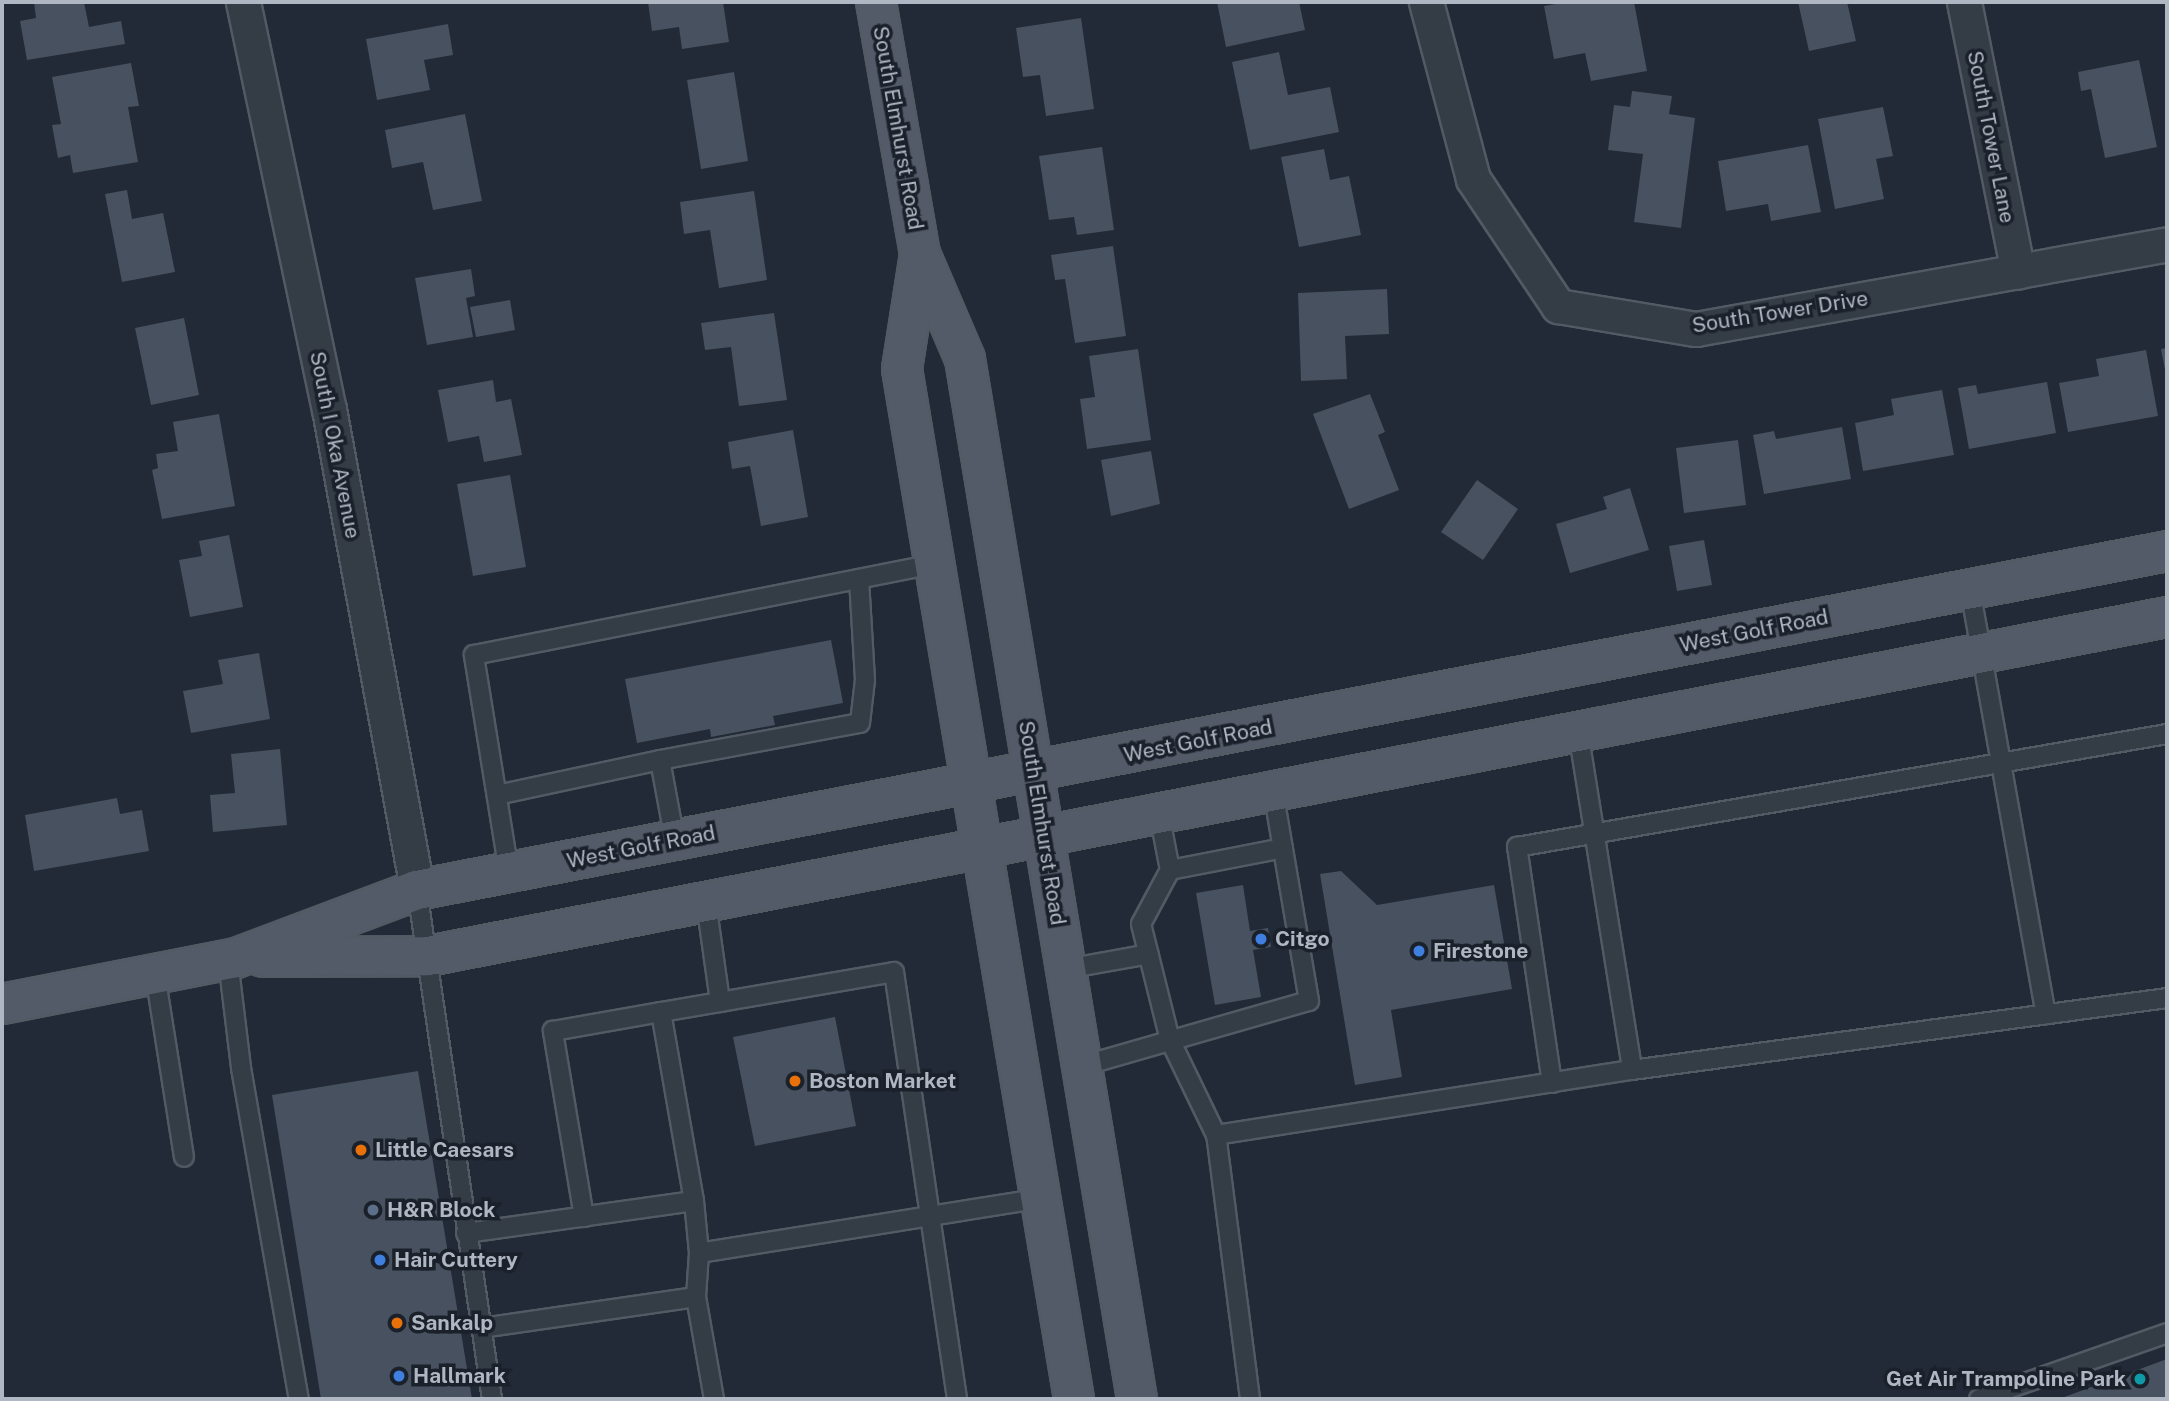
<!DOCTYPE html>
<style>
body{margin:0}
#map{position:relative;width:2169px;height:1401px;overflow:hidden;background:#212a36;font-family:"Public Sans",sans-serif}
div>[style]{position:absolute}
.building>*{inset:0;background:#475160}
.roads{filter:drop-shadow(2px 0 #525a64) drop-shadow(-2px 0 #525a64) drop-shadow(0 2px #525a64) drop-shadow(0 -2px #525a64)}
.lane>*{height:18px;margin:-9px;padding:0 9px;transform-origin:9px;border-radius:9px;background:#343c46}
.street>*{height:33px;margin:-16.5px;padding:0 16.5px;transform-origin:16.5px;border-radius:16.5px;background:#343c46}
.primary>*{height:38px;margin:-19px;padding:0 19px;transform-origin:19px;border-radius:19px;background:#525b67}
.dots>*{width:19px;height:19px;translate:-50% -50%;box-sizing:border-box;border:4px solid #1a212b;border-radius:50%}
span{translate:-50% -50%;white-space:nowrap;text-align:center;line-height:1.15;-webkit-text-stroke:7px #1a212b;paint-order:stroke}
.street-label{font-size:21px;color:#afb7c3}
.poi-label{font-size:21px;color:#afb7c3;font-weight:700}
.left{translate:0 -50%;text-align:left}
.right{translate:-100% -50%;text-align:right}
.frame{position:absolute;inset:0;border:4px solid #afb7c3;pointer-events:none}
</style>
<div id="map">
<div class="building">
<i style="clip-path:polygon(34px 2px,84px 2px,89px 27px,121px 21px,125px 44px,27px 60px,20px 21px,36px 18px)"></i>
<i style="clip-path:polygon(648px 2px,723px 2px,729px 42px,682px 49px,679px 27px,652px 31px)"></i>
<i style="clip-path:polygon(1217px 2px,1299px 2px,1305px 30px,1226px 47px)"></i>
<i style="clip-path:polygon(1567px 2px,1634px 2px,1647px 71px,1591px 81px,1585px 53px,1554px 59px,1544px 6px)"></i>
<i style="clip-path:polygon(1798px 2px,1847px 2px,1856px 41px,1809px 51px)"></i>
<i style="clip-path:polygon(1081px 18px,1094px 109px,1046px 116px,1040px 75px,1023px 77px,1016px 28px)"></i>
<i style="clip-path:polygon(448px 24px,453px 55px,424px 60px,430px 90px,377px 100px,366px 39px)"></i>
<i style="clip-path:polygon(1279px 52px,1288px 95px,1330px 87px,1339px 132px,1250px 150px,1232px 62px)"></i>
<i style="clip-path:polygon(2139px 60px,2157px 147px,2105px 158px,2091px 89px,2081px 91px,2078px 72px)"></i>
<i style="clip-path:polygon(131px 63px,139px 106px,128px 107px,138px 162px,73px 173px,70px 155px,58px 158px,52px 125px,61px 124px,52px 77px)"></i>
<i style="clip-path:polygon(734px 72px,748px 161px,701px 169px,687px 80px)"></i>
<i style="clip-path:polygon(1632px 91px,1672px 96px,1669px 114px,1695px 118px,1681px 228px,1634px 222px,1643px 154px,1608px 150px,1614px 105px,1630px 107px)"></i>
<i style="clip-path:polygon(1883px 107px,1893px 156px,1876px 159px,1884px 199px,1835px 209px,1818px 119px)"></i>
<i style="clip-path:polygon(465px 114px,482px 201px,433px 210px,423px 162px,392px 168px,385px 130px)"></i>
<i style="clip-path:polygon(1808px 145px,1821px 212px,1771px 221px,1768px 204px,1726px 211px,1718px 161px)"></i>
<i style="clip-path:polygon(1102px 147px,1114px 230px,1077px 235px,1074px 217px,1049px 220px,1039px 156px)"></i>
<i style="clip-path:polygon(1324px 149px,1330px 180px,1349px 176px,1361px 235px,1299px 247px,1281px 157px)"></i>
<i style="clip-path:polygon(127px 190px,132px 219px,163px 213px,175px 272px,122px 282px,105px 194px)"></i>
<i style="clip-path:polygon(754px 191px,767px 280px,719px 288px,710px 230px,684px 234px,680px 202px)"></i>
<i style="clip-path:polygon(1113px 246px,1126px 336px,1075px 343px,1065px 279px,1055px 280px,1051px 255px)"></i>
<i style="clip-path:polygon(471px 269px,475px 296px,466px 298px,473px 337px,427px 345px,415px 278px)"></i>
<i style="clip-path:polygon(1387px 289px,1389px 334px,1345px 336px,1347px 379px,1301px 381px,1298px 293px)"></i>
<i style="clip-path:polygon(510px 300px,515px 330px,476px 337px,470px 307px)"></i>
<i style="clip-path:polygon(774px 313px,787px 400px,739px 406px,731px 347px,705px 350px,701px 323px)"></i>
<i style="clip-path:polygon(184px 318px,199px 395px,151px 405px,135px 328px)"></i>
<i style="clip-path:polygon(2167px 348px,2167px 375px,2166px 375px,2161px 349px)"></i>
<i style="clip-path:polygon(1138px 349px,1151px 440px,1087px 449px,1080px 399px,1095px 397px,1089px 356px)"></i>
<i style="clip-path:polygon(2146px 350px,2158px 416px,2068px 432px,2059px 383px,2099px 376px,2096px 359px)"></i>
<i style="clip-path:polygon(493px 380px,496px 402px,511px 399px,522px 455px,484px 462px,479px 436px,448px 442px,438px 390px)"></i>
<i style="clip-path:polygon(2047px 382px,2056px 433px,1969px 449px,1958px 388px,1976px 385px,1978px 394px)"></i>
<i style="clip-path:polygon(1942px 390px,1954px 455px,1863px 471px,1855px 423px,1894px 415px,1891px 399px)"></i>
<i style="clip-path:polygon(1370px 394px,1385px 432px,1378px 435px,1399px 490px,1349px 509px,1313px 414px)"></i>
<i style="clip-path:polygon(219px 414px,235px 506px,162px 519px,152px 470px,158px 468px,156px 454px,178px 451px,173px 422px)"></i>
<i style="clip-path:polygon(1842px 427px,1851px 479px,1764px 494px,1753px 435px,1774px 431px,1776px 439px)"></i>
<i style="clip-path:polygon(793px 430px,808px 517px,761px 526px,750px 466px,732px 469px,728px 442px)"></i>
<i style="clip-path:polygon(1738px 440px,1746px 505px,1684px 513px,1676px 448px)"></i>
<i style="clip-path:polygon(1151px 451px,1160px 504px,1111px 516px,1101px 460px)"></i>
<i style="clip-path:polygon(510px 475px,526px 567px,473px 576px,457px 484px)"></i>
<i style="clip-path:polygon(1477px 480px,1518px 509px,1483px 560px,1441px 532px)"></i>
<i style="clip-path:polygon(1630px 488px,1649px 550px,1570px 573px,1556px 524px,1607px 509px,1603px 497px)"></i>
<i style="clip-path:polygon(229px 535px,243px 607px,190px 617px,179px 560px,202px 556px,199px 541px)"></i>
<i style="clip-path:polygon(1704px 540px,1712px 585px,1677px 591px,1669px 546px)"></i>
<i style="clip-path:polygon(831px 640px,843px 703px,773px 716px,775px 725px,711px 737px,710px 729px,637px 743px,625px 679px)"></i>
<i style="clip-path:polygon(259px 653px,270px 719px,191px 733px,183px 691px,223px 684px,218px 660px)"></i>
<i style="clip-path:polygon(280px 749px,287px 825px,213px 832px,210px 795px,235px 793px,231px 754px)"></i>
<i style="clip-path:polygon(117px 798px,120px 814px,142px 810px,149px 851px,34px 871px,25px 815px)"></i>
<i style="clip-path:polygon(1341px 871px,1377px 905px,1494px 885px,1512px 989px,1391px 1010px,1402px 1077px,1355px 1085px,1320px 874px)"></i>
<i style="clip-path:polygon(1243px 885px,1250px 931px,1268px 928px,1271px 947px,1253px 950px,1261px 997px,1215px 1005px,1196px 893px)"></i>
<i style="clip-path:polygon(835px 1017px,856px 1126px,755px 1146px,733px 1037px)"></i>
<i style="clip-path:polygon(418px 1071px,472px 1399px,321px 1399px,272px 1095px)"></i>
<i style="clip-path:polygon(2167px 1359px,2167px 1399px,2059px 1399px)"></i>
</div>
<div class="roads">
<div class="lane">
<i style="left:1970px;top:589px;width:432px;rotate:79.9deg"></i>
<i style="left:1578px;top:731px;width:343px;rotate:80.9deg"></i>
<i style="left:660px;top:760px;width:203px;rotate:-10.5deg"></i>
<i style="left:860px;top:723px;width:43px;rotate:-83.4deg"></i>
<i style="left:865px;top:680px;width:101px;rotate:-93.4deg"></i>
<i style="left:497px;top:795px;width:167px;rotate:-12.1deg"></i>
<i style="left:660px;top:760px;width:82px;rotate:79.5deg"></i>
<i style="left:1159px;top:813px;width:58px;rotate:79.1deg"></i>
<i style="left:1170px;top:870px;width:115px;rotate:-11deg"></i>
<i style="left:1170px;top:870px;width:61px;rotate:118.2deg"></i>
<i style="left:1141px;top:924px;width:120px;rotate:76deg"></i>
<i style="left:1170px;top:1040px;width:106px;rotate:64.2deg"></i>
<i style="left:509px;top:872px;width:220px;rotate:-99.2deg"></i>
<i style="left:474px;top:655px;width:470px;rotate:-11.2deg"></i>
<i style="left:417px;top:890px;width:514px;rotate:81.62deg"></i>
<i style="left:706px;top:902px;width:101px;rotate:82deg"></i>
<i style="left:228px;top:960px;width:109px;rotate:83.1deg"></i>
<i style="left:241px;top:1068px;width:336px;rotate:80.1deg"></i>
<i style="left:1066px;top:969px;width:84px;rotate:-10.2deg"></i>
<i style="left:155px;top:974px;width:185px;rotate:81deg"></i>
<i style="left:661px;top:1012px;width:236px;rotate:-9.7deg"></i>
<i style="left:894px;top:972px;width:432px;rotate:81.6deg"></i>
<i style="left:1082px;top:1066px;width:236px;rotate:-16deg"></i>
<i style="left:1309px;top:1001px;width:213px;rotate:-99.7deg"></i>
<i style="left:1552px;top:1083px;width:239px;rotate:-98.4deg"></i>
<i style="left:1517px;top:847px;width:660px;rotate:-9.86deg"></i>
<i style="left:584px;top:1217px;width:189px;rotate:-99.5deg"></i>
<i style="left:553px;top:1031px;width:110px;rotate:-10deg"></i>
<i style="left:661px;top:1012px;width:192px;rotate:80.1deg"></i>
<i style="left:694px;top:1201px;width:52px;rotate:84.5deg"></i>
<i style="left:699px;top:1253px;width:44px;rotate:93.9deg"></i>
<i style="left:696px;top:1297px;width:104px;rotate:80deg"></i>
<i style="left:466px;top:1233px;width:230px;rotate:-8deg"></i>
<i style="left:699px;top:1253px;width:346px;rotate:-9.1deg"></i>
<i style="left:481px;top:1328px;width:217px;rotate:-8.2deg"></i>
<i style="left:1250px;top:1399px;width:266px;rotate:-97.3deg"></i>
<i style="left:1216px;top:1135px;width:421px;rotate:-8.9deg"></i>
<i style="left:1632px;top:1070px;width:540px;rotate:-7.66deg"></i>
<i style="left:1979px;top:1399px;width:199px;rotate:-19.3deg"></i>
</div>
<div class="street">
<i style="left:243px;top:2px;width:416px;rotate:78.1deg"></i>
<i style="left:329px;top:409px;width:489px;rotate:79.6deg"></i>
<i style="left:1426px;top:2px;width:183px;rotate:75.1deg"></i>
<i style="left:1473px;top:179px;width:153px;rotate:56.2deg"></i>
<i style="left:1558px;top:306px;width:140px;rotate:9.5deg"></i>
<i style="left:1696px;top:329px;width:479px;rotate:-10.2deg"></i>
<i style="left:1964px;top:2px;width:275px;rotate:78.7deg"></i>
</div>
<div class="primary">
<i style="left:876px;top:2px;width:256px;rotate:80.1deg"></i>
<i style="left:920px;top:254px;width:114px;rotate:66.8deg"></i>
<i style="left:965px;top:359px;width:1054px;rotate:80.61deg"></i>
<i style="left:920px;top:254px;width:116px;rotate:98.9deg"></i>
<i style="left:902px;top:369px;width:1044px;rotate:80.52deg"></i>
<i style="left:263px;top:957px;width:165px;rotate:-0.3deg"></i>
<i style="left:428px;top:956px;width:1772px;rotate:-11.03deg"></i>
<i style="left:2px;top:1004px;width:238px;rotate:-11.1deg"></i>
<i style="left:236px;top:958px;width:193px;rotate:-20.6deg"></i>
<i style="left:417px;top:890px;width:1783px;rotate:-10.96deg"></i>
</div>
</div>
<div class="dots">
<i style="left:1261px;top:939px;background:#3f7fe0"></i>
<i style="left:1419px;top:951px;background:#3f7fe0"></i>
<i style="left:795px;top:1081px;background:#e8710a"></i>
<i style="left:361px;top:1150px;background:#e8710a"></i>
<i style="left:373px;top:1210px;background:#5c6f8a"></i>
<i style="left:380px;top:1260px;background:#3f7fe0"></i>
<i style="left:397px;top:1323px;background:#e8710a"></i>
<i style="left:399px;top:1376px;background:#3f7fe0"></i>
<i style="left:2140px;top:1379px;background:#0f9aa8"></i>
</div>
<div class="street-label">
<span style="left:898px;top:128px;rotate:80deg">South Elmhurst Road</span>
<span style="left:1991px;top:137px;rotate:79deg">South Tower Lane</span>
<span style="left:1780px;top:312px;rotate:-9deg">South Tower Drive</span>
<span style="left:335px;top:445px;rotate:79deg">South I Oka Avenue</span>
<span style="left:1754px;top:631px;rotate:-11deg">West Golf Road</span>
<span style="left:1198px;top:741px;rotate:-11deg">West Golf Road</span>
<span style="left:1042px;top:823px;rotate:81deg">South Elmhurst Road</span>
<span style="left:641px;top:847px;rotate:-11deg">West Golf Road</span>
</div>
<div class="poi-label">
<span class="left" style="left:1275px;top:939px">Citgo</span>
<span class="left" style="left:1433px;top:951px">Firestone</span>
<span class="left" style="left:809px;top:1081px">Boston Market</span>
<span class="left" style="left:375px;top:1150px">Little Caesars</span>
<span class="left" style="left:387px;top:1210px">H&amp;R Block</span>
<span class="left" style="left:394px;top:1260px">Hair Cuttery</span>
<span class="left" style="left:411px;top:1323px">Sankalp</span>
<span class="left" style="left:413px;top:1376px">Hallmark</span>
<span class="right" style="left:2126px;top:1379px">Get Air Trampoline Park</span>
</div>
<div class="frame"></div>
</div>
